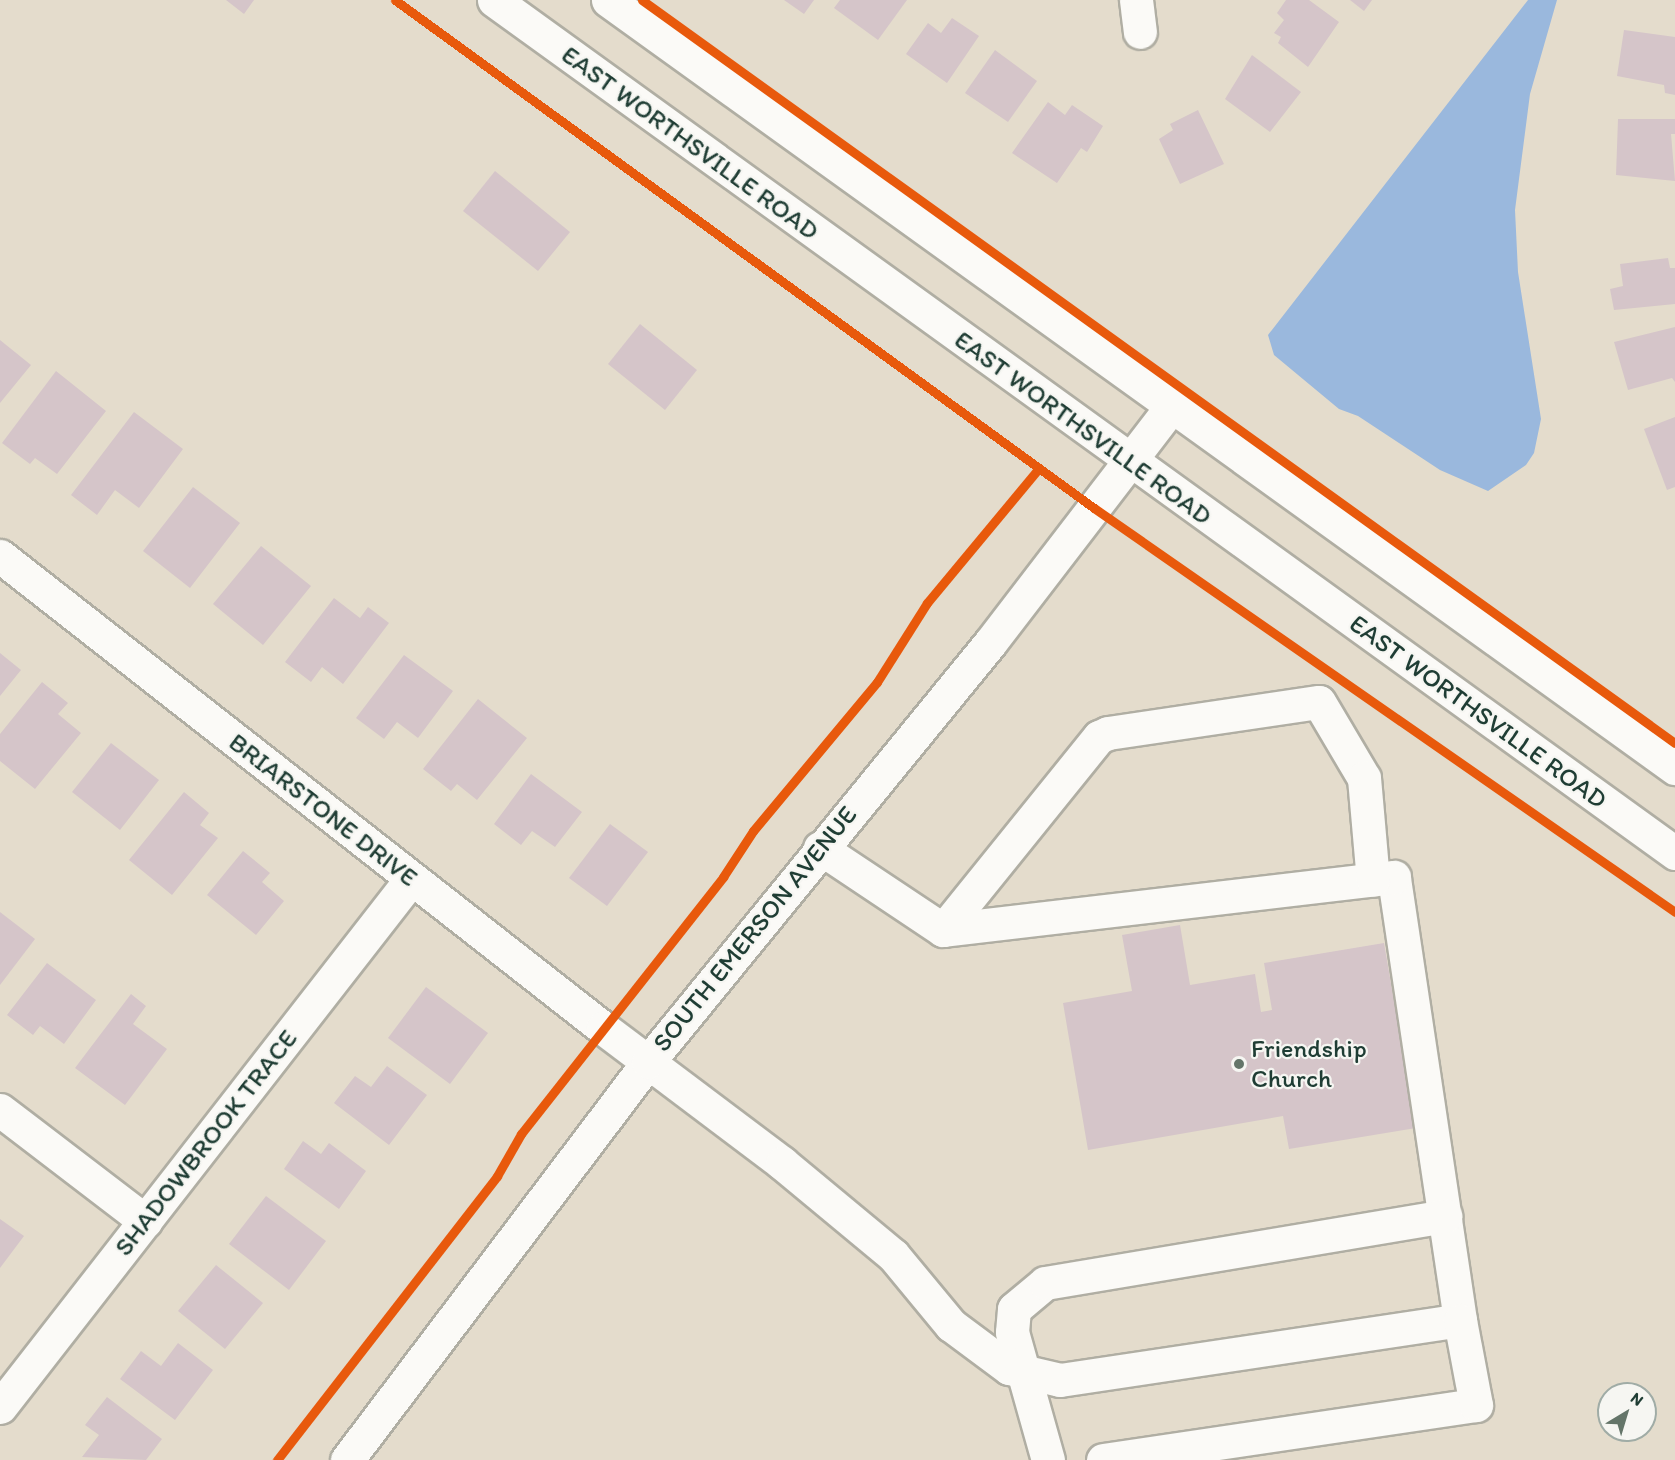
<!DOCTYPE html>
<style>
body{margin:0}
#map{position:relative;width:1675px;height:1460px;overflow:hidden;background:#e4dccc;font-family:Itim,sans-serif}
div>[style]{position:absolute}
.water>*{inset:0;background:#9ab8dd}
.building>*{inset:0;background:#d5c5c9}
.roads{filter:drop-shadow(2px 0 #b0aea3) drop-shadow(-2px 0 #b0aea3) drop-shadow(0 2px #b0aea3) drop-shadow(0 -2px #b0aea3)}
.minor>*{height:33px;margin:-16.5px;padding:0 16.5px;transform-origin:16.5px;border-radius:16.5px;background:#fbfaf7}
.major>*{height:33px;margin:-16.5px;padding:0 16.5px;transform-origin:16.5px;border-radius:16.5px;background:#fbfaf7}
.cycleway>*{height:9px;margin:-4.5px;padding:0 4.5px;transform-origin:4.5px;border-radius:4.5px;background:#e8590c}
.dots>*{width:16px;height:16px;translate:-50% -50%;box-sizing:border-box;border:3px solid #f6f6f2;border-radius:50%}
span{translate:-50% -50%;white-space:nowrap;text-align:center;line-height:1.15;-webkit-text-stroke:4.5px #f6f6f2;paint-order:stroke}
.street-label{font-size:26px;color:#1f3d34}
.poi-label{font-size:26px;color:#1f3d34}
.left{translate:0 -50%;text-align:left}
.north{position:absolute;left:1597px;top:1382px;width:60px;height:60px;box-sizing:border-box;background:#f6f6f2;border:2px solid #a0aca6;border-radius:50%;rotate:38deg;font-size:16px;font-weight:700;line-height:24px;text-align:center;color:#1f3d34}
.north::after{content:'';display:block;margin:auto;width:21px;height:27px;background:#647569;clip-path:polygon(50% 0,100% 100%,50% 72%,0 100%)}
</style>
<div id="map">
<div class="water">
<i style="clip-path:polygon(1528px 0,1557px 0,1530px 94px,1515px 210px,1518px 272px,1541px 419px,1534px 453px,1526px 465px,1488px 491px,1440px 470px,1358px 416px,1339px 409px,1274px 355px,1268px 335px)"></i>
</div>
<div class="building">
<i style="clip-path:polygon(226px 0,254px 0,244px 14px)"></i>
<i style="clip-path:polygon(784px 0,814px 0,804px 14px)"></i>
<i style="clip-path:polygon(840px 0,907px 0,878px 40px,834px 8px)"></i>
<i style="clip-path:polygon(1286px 0,1309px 0,1339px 22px,1308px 67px,1278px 43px,1281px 37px,1274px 33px,1284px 20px,1277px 13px)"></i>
<i style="clip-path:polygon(1350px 0,1372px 0,1364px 11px)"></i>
<i style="clip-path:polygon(952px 18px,979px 36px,947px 83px,906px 54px,928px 23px,941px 33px)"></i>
<i style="clip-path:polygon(1624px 30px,1675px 37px,1675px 95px,1665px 93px,1664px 85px,1617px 76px)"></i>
<i style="clip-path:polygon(995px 50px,1037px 81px,1008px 122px,965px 93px)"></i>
<i style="clip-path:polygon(1252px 55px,1301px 92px,1270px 132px,1225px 99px)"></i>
<i style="clip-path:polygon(1048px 102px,1065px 115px,1072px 105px,1103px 126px,1087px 152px,1081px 148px,1057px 183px,1012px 153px)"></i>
<i style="clip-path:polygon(1198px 110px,1224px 164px,1180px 184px,1159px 139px,1173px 130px,1170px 124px)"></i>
<i style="clip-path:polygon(1618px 119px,1675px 119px,1675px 134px,1671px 134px,1675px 181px,1616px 175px)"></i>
<i style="clip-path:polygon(495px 171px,570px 232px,538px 271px,463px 211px)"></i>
<i style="clip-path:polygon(1668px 258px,1670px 268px,1675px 268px,1675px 304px,1614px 310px,1610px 289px,1623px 286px,1620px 264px)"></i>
<i style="clip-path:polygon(640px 324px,697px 370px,665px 410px,608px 364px)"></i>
<i style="clip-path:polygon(1675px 327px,1675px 382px,1672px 378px,1628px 390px,1614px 342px)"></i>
<i style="clip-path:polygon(0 340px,31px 365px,0 403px)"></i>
<i style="clip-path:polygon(56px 371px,106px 411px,57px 474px,35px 458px,30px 464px,2px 443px)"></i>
<i style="clip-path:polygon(134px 412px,183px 449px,139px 508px,115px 490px,97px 515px,71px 495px)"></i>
<i style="clip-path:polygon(1675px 417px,1675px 487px,1667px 490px,1644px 429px)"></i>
<i style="clip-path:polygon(193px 487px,240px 523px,190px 588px,143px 551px)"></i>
<i style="clip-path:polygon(261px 546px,311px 586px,263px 645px,213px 604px)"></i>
<i style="clip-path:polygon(334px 598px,360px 618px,368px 607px,389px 623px,343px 684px,322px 667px,311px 682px,285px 662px)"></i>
<i style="clip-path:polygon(0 653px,21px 670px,0 696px)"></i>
<i style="clip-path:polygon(404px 655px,453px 691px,418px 738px,397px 722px,384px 739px,356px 718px)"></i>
<i style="clip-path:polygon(42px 682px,68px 703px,58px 714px,81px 733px,35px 789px,0 761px,0 734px)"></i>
<i style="clip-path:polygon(478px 699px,527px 738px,477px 800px,457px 784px,451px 791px,423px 769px)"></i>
<i style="clip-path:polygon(111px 743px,159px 780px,120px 830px,72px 792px)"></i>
<i style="clip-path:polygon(531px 774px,582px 812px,555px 847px,532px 831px,521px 845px,494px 824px)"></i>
<i style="clip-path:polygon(184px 792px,209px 813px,200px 825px,218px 838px,172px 895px,129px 860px)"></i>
<i style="clip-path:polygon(610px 824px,648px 852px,607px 906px,569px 878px)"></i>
<i style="clip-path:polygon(243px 851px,270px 873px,262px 882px,284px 901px,256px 935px,207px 895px)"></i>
<i style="clip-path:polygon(0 912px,35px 939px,0 985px)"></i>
<i style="clip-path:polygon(1180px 925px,1190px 985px,1255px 974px,1261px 1012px,1272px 1010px,1264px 963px,1384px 943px,1416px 1128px,1289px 1149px,1283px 1116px,1088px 1150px,1063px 1003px,1132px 991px,1122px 935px)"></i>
<i style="clip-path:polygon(47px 963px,96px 1000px,64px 1044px,40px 1026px,33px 1035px,7px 1015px)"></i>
<i style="clip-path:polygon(426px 987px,488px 1033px,450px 1084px,388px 1038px)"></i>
<i style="clip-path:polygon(131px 994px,146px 1006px,133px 1024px,167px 1049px,125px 1105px,75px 1068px)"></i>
<i style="clip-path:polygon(387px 1066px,427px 1095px,389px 1145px,334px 1103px,355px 1076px,371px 1087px)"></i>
<i style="clip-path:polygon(303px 1141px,321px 1154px,329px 1143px,366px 1171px,339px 1209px,284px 1169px)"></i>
<i style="clip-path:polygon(266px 1196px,326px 1241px,289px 1290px,229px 1244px)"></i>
<i style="clip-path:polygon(0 1219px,24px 1236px,0 1268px)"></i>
<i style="clip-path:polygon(216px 1265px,263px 1303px,225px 1349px,178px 1311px)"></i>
<i style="clip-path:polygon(178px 1343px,213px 1370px,175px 1420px,120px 1379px,141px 1351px,161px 1366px)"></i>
<i style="clip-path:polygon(107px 1397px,162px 1439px,146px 1460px,82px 1457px,99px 1435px,85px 1425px)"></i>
</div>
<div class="roads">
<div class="minor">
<i style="left:1136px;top:0;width:32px;rotate:83deg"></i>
<i style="left:0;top:556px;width:766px;rotate:38.05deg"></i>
<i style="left:603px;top:1028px;width:224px;rotate:37deg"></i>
<i style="left:782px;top:1163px;width:144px;rotate:39.7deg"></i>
<i style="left:893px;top:1255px;width:91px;rotate:50.4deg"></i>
<i style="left:951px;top:1325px;width:72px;rotate:36.6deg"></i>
<i style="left:1009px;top:1368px;width:52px;rotate:13.2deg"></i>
<i style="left:1060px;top:1380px;width:404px;rotate:-8.5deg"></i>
<i style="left:1460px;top:1320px;width:448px;rotate:-98.5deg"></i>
<i style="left:1394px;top:877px;width:454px;rotate:173.3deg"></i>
<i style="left:943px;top:930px;width:148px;rotate:-146.3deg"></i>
<i style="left:943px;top:930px;width:248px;rotate:-51.1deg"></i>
<i style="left:1099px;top:737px;width:10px;rotate:-24deg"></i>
<i style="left:1108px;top:733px;width:213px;rotate:-8.4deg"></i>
<i style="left:1319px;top:702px;width:88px;rotate:59.4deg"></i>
<i style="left:1364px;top:778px;width:102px;rotate:85deg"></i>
<i style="left:0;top:1110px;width:183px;rotate:37.4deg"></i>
<i style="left:0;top:1407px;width:669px;rotate:-52.1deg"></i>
<i style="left:347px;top:1460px;width:499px;rotate:-52.9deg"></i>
<i style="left:648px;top:1062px;width:541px;rotate:-50.78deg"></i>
<i style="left:990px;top:643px;width:299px;rotate:-52.5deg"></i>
<i style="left:1048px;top:1460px;width:133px;rotate:-105.7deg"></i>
<i style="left:1012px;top:1332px;width:23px;rotate:-85deg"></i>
<i style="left:1014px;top:1309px;width:40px;rotate:-40deg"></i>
<i style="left:1045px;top:1283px;width:406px;rotate:-9.5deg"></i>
<i style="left:1103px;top:1460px;width:377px;rotate:-8.4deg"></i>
<i style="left:1476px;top:1405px;width:86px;rotate:-100.7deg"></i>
</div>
<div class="major">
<i style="left:494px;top:0;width:1457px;rotate:35.84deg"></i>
<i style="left:608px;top:0;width:1315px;rotate:35.75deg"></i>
</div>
</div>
<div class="cycleway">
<i style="left:395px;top:0;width:864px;rotate:36.01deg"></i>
<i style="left:1094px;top:508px;width:708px;rotate:34.81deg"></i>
<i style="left:642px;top:0;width:1272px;rotate:35.73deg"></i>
<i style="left:277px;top:1460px;width:359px;rotate:-52.2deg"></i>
<i style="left:497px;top:1176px;width:48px;rotate:-60.3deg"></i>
<i style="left:521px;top:1134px;width:327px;rotate:-51.8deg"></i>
<i style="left:723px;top:877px;width:55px;rotate:-56.9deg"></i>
<i style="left:753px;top:831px;width:194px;rotate:-50.2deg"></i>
<i style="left:877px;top:682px;width:93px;rotate:-57.7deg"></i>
<i style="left:927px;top:603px;width:175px;rotate:-50.3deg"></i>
</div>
<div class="dots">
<i style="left:1239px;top:1064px;background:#647569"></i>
</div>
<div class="street-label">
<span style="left:690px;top:143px;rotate:36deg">EAST WORTHSVILLE ROAD</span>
<span style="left:1083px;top:428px;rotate:36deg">EAST WORTHSVILLE ROAD</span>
<span style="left:1478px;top:712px;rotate:36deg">EAST WORTHSVILLE ROAD</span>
<span style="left:323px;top:810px;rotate:38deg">BRIARSTONE DRIVE</span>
<span style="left:755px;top:929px;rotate:-51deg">SOUTH EMERSON AVENUE</span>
<span style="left:206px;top:1143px;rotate:-52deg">SHADOWBROOK TRACE</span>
</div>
<div class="poi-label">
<span class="left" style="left:1251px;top:1064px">Friendship<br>Church</span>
</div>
<div class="north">N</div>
</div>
